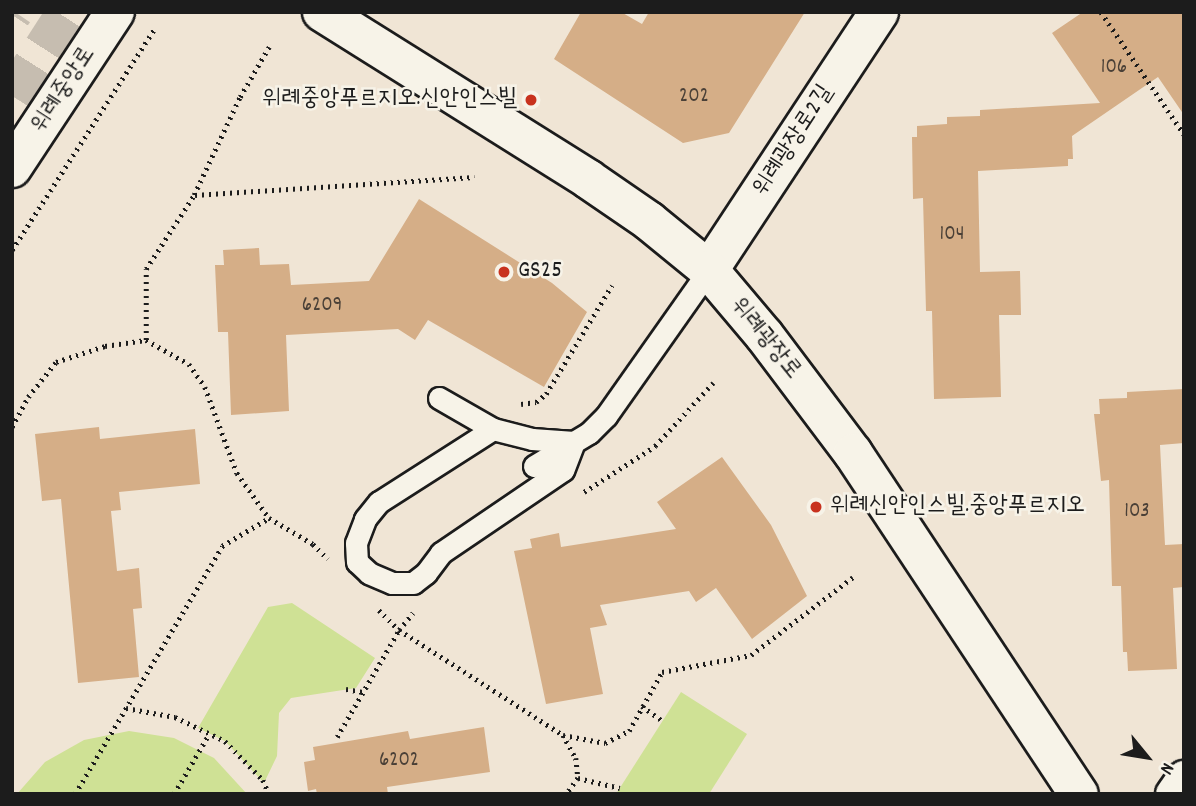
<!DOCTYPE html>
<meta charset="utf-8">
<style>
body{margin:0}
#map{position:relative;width:1196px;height:806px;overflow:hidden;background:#f0e5d5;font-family:Dekko,"Poor Story",sans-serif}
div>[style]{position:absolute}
.green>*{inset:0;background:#cfe195}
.building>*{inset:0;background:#d5ae87}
.secondary-tunnel>*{height:38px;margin-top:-19px;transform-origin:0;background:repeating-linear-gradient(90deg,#c6bdb0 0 38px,transparent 0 57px)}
.path>*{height:4.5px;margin-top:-2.25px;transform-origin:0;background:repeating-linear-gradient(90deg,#1c1c1c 0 2px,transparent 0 7px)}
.roads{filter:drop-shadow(2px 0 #1c1c1c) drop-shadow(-2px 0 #1c1c1c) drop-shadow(0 2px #1c1c1c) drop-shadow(0 -2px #1c1c1c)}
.service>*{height:21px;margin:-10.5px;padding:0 10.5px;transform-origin:10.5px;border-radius:10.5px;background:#f7f3e8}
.pedestrian>*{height:32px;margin:-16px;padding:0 16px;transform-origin:16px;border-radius:16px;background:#f7f3e8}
.minor>*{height:38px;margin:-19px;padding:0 19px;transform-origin:19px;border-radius:19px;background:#f7f3e8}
.tertiary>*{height:38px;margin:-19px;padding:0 19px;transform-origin:19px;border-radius:19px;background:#f7f3e8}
.secondary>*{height:38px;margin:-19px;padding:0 19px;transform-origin:19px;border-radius:19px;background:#f7f3e8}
.dots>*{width:19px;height:19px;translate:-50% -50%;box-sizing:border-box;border:4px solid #f7f3e8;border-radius:50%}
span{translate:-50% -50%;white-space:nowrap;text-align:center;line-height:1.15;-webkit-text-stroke:5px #f7f3e8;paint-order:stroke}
.number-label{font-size:21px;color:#4a4037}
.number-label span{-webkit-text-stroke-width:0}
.street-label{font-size:24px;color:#1c1c1c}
.poi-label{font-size:24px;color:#1c1c1c}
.right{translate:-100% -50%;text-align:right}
.left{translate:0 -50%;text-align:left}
.frame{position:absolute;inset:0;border:14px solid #1c1c1c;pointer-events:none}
.north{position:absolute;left:1112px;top:722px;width:70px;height:70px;-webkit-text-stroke:5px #f7f3e8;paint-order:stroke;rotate:120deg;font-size:19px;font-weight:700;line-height:28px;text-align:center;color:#1c1c1c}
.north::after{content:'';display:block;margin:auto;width:24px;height:32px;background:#1c1c1c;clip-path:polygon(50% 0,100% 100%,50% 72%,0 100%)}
</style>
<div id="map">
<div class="green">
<i style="clip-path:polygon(292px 603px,375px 658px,356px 688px,291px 698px,279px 713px,277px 756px,264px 783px,225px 741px,198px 728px,268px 607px)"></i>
<i style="clip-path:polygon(681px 692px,747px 734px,709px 794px,616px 794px)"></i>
<i style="clip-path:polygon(129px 731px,174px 738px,214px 758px,247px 794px,17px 794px,45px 762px,84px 740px)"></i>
</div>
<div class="building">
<i style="clip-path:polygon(581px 12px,621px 12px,642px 24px,649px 12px,805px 12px,729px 133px,683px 143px,554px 59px)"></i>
<i style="clip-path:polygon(1083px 12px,1184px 12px,1184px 115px,1158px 77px,1072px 136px,1073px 159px,1068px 159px,1068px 166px,978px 171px,980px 272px,1020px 271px,1021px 315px,999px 315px,1001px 397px,934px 399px,932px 311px,926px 311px,923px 198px,913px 199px,912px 137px,917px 137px,917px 126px,947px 124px,947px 117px,980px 116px,980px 110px,1100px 103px,1052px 33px)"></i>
<i style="clip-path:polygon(419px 199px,552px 283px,587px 312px,544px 387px,428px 320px,415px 340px,398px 329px,286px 335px,289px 411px,231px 415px,228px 332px,218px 332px,215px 265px,224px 265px,223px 250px,259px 248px,260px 265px,289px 264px,291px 285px,369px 281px)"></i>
<i style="clip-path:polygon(1184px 389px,1184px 443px,1160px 445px,1165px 545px,1184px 544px,1184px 587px,1173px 588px,1177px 669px,1128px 671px,1127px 652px,1123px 652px,1121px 586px,1112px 586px,1109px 480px,1101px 481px,1094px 414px,1100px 414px,1099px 399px,1127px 398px,1127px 392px)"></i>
<i style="clip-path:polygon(99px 427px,100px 439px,195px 429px,200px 484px,119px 492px,121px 510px,111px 511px,117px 571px,139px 568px,142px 608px,133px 609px,139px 677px,78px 683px,61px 499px,42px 501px,35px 434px)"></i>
<i style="clip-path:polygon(722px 457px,771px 525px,807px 596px,752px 639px,716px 588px,696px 602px,689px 591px,600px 605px,607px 625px,590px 628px,603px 694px,546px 704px,514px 551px,532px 548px,530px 539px,559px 533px,561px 547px,676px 529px,657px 502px)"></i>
<i style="clip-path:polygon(484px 727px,490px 772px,387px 787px,388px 794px,317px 794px,316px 789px,308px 791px,304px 762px,315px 760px,313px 747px,408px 731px,410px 739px)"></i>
</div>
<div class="secondary-tunnel">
<i style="left:12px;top:15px;width:4px;rotate:-56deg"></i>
<i style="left:12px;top:96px;width:100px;rotate:-57.3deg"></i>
</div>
<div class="path">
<i style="left:1101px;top:12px;width:148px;rotate:55.8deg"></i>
<i style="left:195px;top:195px;width:280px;rotate:-3.7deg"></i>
<i style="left:12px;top:250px;width:264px;rotate:-57.2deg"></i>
<i style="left:146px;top:340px;width:71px;rotate:-90deg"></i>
<i style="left:146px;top:269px;width:88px;rotate:-57deg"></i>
<i style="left:194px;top:195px;width:108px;rotate:-64.9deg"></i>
<i style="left:240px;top:97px;width:58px;rotate:-59.9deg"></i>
<i style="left:521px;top:404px;width:15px;rotate:-8deg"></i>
<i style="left:536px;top:402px;width:13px;rotate:-39deg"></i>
<i style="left:546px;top:394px;width:127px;rotate:-58.8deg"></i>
<i style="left:12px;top:427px;width:34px;rotate:-62deg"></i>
<i style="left:28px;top:397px;width:45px;rotate:-51.3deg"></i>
<i style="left:56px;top:362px;width:52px;rotate:-18.1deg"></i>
<i style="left:105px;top:346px;width:41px;rotate:-8.3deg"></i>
<i style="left:146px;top:340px;width:49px;rotate:29.2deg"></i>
<i style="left:189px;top:364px;width:28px;rotate:55deg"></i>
<i style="left:205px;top:387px;width:92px;rotate:69.6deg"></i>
<i style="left:237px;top:473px;width:55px;rotate:54.6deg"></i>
<i style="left:584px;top:492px;width:85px;rotate:-32.9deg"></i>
<i style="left:655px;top:446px;width:86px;rotate:-47.4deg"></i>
<i style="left:379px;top:610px;width:28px;rotate:45deg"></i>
<i style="left:399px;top:630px;width:195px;rotate:32.6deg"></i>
<i style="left:563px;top:735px;width:43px;rotate:10.8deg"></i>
<i style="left:605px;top:743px;width:27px;rotate:-27deg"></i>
<i style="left:629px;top:731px;width:68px;rotate:-60.8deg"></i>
<i style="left:662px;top:672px;width:91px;rotate:-10.8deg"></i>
<i style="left:751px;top:655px;width:128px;rotate:-37.4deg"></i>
<i style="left:346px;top:689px;width:17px;rotate:10deg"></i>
<i style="left:642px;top:706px;width:26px;rotate:36deg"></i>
<i style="left:126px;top:708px;width:50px;rotate:10.4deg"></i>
<i style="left:175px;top:717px;width:55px;rotate:25.6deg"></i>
<i style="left:225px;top:741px;width:54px;rotate:45.7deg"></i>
<i style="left:263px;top:780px;width:15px;rotate:67deg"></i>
<i style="left:563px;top:735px;width:26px;rotate:61deg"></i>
<i style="left:576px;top:758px;width:20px;rotate:84deg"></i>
<i style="left:578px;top:778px;width:19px;rotate:125deg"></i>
<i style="left:337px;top:737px;width:124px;rotate:-59.9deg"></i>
<i style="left:399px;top:630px;width:22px;rotate:-51deg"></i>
<i style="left:578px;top:778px;width:43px;rotate:13.4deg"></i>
<i style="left:75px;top:794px;width:288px;rotate:-59.3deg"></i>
<i style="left:222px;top:546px;width:55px;rotate:-30.8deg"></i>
<i style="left:269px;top:518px;width:51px;rotate:30.6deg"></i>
<i style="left:313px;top:544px;width:21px;rotate:45deg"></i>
<i style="left:174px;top:794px;width:69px;rotate:-59.7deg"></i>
</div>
<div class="roads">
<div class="service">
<i style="left:439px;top:398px;width:62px;rotate:29.9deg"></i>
<i style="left:493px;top:429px;width:40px;rotate:14.4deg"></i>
<i style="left:532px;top:439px;width:42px;rotate:4.1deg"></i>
<i style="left:574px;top:442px;width:30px;rotate:111deg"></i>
<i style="left:563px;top:470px;width:148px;rotate:145.8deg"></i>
<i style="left:441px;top:553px;width:25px;rotate:127deg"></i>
<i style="left:426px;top:573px;width:16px;rotate:142deg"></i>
<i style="left:413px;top:583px;width:21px;rotate:180deg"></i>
<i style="left:392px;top:583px;width:25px;rotate:-157deg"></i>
<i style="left:369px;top:573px;width:16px;rotate:-137deg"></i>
<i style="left:357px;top:562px;width:19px;rotate:-93deg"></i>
<i style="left:356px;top:543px;width:26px;rotate:-69deg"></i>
<i style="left:365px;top:519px;width:22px;rotate:-51deg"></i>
<i style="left:379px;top:502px;width:135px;rotate:-32.6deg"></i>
<i style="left:534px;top:466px;width:64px;rotate:-31deg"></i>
<i style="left:589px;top:433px;width:24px;rotate:-45deg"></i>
<i style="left:606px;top:416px;width:179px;rotate:-54.8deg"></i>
</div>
<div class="pedestrian">
<i style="left:1172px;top:794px;width:21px;rotate:-55deg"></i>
</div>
<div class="minor">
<i style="left:709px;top:270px;width:309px;rotate:-56.6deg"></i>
</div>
<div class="tertiary">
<i style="left:322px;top:12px;width:314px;rotate:32.1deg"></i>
<i style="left:588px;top:179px;width:74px;rotate:34.5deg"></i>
<i style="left:649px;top:221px;width:77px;rotate:39.2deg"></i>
<i style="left:709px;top:270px;width:85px;rotate:49.8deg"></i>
<i style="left:764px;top:335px;width:148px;rotate:53deg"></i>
<i style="left:853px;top:453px;width:409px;rotate:56.5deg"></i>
</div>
<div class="secondary">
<i style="left:12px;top:168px;width:187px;rotate:-56.6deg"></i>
</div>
</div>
<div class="dots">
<i style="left:531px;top:100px;background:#c8321e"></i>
<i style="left:504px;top:272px;background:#c8321e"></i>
<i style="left:816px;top:507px;background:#c8321e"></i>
</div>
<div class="number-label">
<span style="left:1114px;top:68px">106</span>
<span style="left:694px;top:97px">202</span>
<span style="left:952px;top:235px">104</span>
<span style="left:322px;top:306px">6209</span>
<span style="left:1137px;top:512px">103</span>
<span style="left:399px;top:761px">6202</span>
</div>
<div class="street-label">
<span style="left:64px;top:90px;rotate:-57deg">위례중앙로</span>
<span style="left:794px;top:141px;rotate:-57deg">위례광장로2길</span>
<span style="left:765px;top:339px;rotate:51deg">위례광장로</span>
</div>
<div class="poi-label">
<span class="right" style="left:517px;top:100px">위례중앙푸르지오.신안인스빌</span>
<span class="left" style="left:518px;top:272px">GS25</span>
<span class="left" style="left:830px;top:507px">위례신안인스빌.중앙푸르지오</span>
</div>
<div class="frame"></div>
<div class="north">N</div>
</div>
